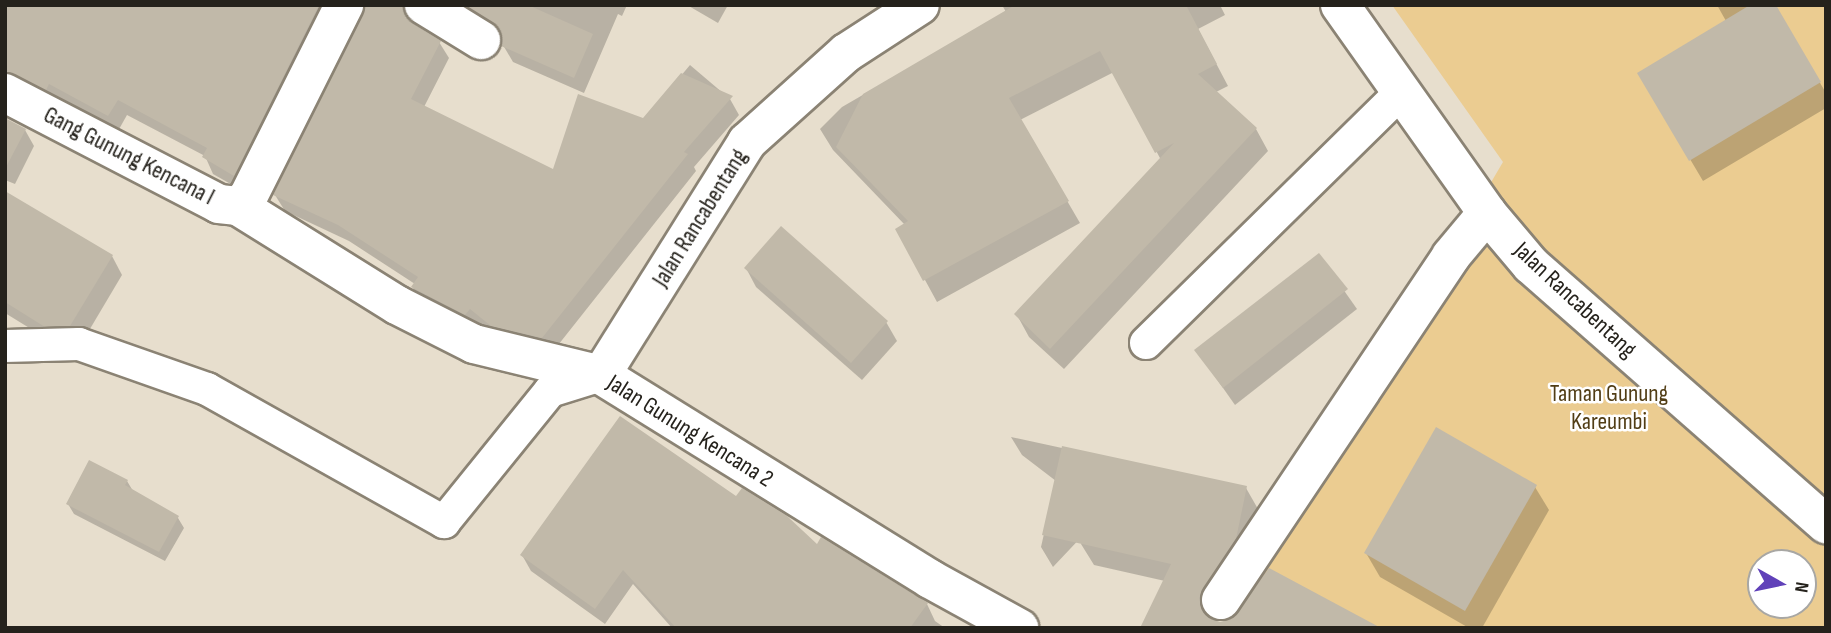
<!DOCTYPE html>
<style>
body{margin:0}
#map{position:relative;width:1831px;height:633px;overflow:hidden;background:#e7decd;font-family:"Sofia Sans Condensed",sans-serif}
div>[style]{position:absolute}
.green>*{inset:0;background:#ebcc91}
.shadow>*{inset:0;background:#0003}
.building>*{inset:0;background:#c1b9a9}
.roads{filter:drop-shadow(2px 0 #8b8374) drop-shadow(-2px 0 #8b8374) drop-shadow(0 2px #8b8374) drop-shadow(0 -2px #8b8374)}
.service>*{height:32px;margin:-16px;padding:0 16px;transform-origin:16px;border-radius:16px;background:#fff}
.minor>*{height:38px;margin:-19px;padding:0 19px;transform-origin:19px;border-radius:19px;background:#fff}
span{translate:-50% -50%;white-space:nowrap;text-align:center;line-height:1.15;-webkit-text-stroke:5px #fff;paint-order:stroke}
.street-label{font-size:24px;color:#25221c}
.park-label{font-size:24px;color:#513d15}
.frame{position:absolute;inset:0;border:7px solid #25221c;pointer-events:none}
.north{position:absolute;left:1747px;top:549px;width:70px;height:70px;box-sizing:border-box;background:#fff;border:2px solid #a8a7a4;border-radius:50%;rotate:99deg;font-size:19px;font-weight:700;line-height:28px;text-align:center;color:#25221c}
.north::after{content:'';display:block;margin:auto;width:24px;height:32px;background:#6041b9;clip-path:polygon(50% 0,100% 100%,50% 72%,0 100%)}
</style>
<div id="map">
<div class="green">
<i style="clip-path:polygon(evenodd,1392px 5px,1826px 5px,1826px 628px,1229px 628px,1503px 162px,1392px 5px,1761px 563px,1803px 563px,1803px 605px,1761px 605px,1761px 563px)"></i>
</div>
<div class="shadow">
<i style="clip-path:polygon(13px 5px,339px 5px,243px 191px,213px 174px,205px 156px,127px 115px,118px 131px,58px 99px,55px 105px,5px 90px,5px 8px)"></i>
<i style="clip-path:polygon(367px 5px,419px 5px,414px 11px,411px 22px,439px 42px,449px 58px,424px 107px,554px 172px,644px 120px,690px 65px,730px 99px,739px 115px,694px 167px,696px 171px,551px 354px,502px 342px,480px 324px,474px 330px,422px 304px,413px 288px,415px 284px,349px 241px,285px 211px,275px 195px)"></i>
<i style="clip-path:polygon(451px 5px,627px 5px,622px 16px,618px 14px,584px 93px,513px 62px,503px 45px,503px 37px)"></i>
<i style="clip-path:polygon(687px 5px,728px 5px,718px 23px)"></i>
<i style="clip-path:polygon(1002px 5px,1220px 5px,1225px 15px,1198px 29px,1228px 86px,1216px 92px,1256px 129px,1268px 151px,1064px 369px,1029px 337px,1017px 315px,1161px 160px,1114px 72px,1020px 120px,1080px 223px,937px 302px,925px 280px,905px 225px,833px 150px,820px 129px,842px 107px,1006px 12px)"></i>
<i style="clip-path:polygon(1717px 5px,1774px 5px,1826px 93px,1826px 108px,1703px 181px,1639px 73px,1726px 21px)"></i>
<i style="clip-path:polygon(5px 120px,25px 130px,34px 146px,15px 184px,5px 180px)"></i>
<i style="clip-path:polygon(5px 212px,112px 256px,122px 275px,81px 344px,57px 345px,5px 313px)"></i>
<i style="clip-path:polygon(1319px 255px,1357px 309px,1235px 405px,1197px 351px)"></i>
<i style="clip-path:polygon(746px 268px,886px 322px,897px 341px,862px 380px,756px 287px)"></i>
<i style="clip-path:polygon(1011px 437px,1246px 488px,1258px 509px,1247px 561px,1214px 610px,1211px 621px,1219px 624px,1142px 628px,1165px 581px,1094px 565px,1081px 544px,1087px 531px,1053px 567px,1041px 547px,1056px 481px,1022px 455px)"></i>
<i style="clip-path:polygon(127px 481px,133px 491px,178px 518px,184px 528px,165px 561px,74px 514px,68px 504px)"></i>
<i style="clip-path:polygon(1535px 487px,1549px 510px,1482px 628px,1469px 628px,1380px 577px,1366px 553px)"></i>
<i style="clip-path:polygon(736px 498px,818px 547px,927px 604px,935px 621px,945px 628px,672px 628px,633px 584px,605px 624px,531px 571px,522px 555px)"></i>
</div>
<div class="building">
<i style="clip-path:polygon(5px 5px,319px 5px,234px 176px,202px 157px,207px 148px,118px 100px,108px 116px,49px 84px,46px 90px,5px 71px)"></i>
<i style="clip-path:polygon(366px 5px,402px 5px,405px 16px,412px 23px,441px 41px,411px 99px,553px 169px,578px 94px,643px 118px,681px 73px,733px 96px,684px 152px,688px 154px,542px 338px,491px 326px,470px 309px,465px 315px,411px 287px,418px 277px,338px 225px,273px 195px)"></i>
<i style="clip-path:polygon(466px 5px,528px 5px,593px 34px,574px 78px,501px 46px,500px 29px)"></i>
<i style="clip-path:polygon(1015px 5px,1190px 5px,1187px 7px,1217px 64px,1198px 74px,1257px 128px,1050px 349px,1014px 314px,1174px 143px,1155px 153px,1100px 51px,1009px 98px,1069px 201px,923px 281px,895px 229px,908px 221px,836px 147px,863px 94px)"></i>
<i style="clip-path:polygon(1750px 5px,1776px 5px,1821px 82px,1689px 161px,1637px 73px)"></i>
<i style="clip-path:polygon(5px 118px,26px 129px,5px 169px)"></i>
<i style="clip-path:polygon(5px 191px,113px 255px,70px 326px,45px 327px,5px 302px)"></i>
<i style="clip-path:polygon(781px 226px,888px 321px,851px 363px,744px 268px)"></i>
<i style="clip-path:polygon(1319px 253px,1348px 289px,1223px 388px,1194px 350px)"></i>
<i style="clip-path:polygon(620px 416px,736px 496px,742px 488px,787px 516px,817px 544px,821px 537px,928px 603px,910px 628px,676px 628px,623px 570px,595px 609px,520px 555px)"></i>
<i style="clip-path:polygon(1436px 427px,1537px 485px,1465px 611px,1364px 553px)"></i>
<i style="clip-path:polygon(1062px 446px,1247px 486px,1236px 539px,1199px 598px,1202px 610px,1209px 618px,1220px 622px,1231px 619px,1269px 568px,1381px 628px,1140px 628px,1171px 564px,1042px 535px)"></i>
<i style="clip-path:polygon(89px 460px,128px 480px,125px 485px,179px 516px,159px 552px,66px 504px)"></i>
</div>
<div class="roads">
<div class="service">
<i style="left:1146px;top:343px;width:359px;rotate:-44.5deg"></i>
<i style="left:5px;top:346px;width:74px;rotate:-1.5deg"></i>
<i style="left:79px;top:344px;width:136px;rotate:19.4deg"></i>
<i style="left:207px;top:389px;width:272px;rotate:29.3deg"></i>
<i style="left:444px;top:522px;width:169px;rotate:-51deg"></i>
<i style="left:550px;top:391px;width:53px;rotate:-17.4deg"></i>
</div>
<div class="minor">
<i style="left:424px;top:5px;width:67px;rotate:31.6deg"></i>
<i style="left:1340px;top:5px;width:255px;rotate:54.7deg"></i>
<i style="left:1487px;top:213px;width:68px;rotate:49.8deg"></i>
<i style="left:1531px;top:265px;width:393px;rotate:41.3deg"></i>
<i style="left:5px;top:93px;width:241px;rotate:27.4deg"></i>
<i style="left:219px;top:204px;width:19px;rotate:6deg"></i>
<i style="left:238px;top:206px;width:13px;rotate:-42deg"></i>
<i style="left:248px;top:197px;width:215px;rotate:-63.4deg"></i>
<i style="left:238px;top:206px;width:187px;rotate:31.9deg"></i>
<i style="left:397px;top:305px;width:86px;rotate:26.9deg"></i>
<i style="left:474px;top:344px;width:131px;rotate:13.7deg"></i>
<i style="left:601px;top:375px;width:387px;rotate:31.8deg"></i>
<i style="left:930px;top:579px;width:102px;rotate:28.8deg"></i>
<i style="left:601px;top:375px;width:275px;rotate:-57.9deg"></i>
<i style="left:747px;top:142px;width:133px;rotate:-42deg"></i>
<i style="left:846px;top:53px;width:88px;rotate:-33deg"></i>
<i style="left:1221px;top:600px;width:414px;rotate:-56.2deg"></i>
<i style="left:1451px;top:256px;width:56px;rotate:-50.1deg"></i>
</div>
</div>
<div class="street-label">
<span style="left:129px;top:156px;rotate:27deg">Gang Gunung Kencana I</span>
<span style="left:700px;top:218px;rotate:-58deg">Jalan Rancabentang</span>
<span style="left:1575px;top:300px;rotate:43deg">Jalan Rancabentang</span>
<span style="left:690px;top:431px;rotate:32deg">Jalan Gunung Kencana 2</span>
</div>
<div class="park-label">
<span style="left:1609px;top:408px">Taman Gunung<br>Kareumbi</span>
</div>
<div class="frame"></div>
<div class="north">N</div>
</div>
